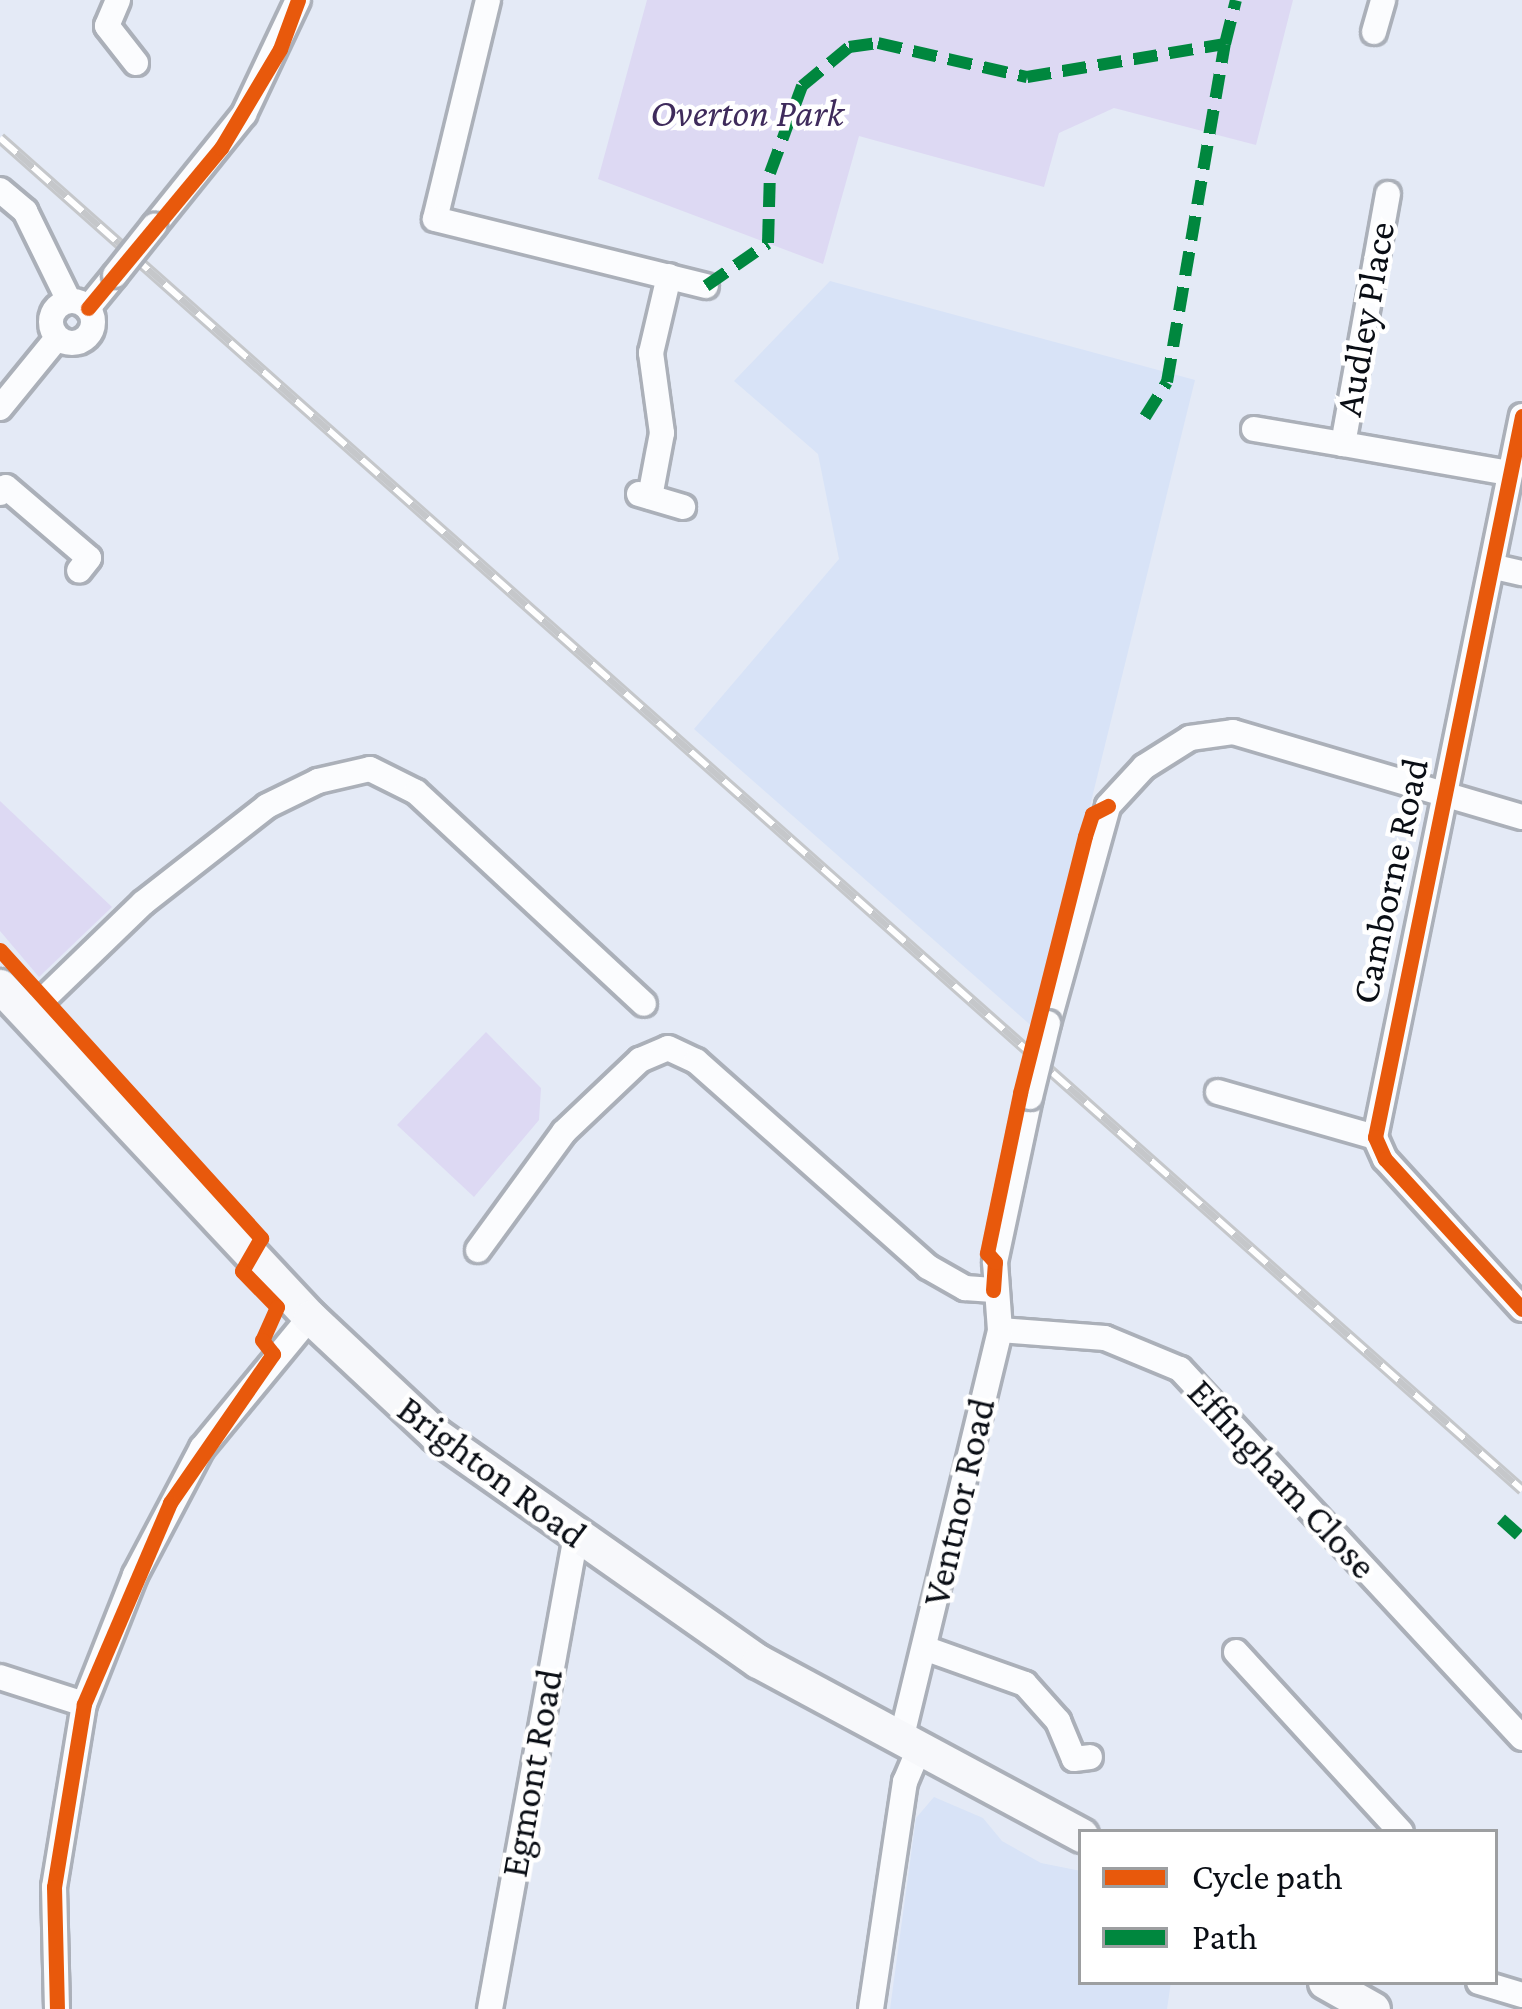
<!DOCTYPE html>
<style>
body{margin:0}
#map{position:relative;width:1522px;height:2009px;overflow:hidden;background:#e4eaf6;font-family:"Crimson Pro",serif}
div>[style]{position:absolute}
.built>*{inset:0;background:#d8e3f7}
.green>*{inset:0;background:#ddd9f3}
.roads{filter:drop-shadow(3px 0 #abb0b9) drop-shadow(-3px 0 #abb0b9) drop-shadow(0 3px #abb0b9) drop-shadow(0 -3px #abb0b9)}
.street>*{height:24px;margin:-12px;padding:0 12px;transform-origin:12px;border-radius:12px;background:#fbfcfe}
.street>.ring{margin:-12px;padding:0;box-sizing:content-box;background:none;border:24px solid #fbfcfe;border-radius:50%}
.secondary>*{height:33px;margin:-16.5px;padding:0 16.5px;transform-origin:16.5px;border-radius:16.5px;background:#f7f8fb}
.rail>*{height:12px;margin-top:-6px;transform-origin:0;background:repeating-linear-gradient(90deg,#fff 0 22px,#c5c7ca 0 44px);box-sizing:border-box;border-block:3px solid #c5c7ca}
.bridges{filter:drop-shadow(3px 0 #abb0b9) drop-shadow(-3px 0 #abb0b9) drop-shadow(0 3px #abb0b9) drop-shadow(0 -3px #abb0b9)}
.street-bridge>*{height:24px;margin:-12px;padding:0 12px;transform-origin:12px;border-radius:12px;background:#fbfcfe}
.quiet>*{height:12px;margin-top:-6px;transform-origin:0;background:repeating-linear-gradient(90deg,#00873e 0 24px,transparent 0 36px)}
.cycleway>*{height:15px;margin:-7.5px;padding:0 7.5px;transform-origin:7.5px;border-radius:7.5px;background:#e8590c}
span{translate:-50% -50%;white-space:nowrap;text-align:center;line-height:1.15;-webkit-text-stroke:9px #fff;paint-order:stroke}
.park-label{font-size:39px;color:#3f2b5c;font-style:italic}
.street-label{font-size:39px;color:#0a0e15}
.legend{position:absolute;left:1078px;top:1829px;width:420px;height:156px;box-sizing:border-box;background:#fff;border:3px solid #9d9fa1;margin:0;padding:15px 21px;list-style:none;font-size:36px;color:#0a0e15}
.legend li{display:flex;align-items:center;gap:24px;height:60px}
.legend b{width:60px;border:3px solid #9d9fa1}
</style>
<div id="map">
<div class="built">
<i style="clip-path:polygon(830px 281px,1195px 380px,1035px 1029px,694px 729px,839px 559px,818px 454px,734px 381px)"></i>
<i style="clip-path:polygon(934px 1797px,983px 1818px,1002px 1841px,1041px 1863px,1081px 1871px,1081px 1982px,1171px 1982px,1167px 2009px,890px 2009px,916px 1818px)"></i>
</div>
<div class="green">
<i style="clip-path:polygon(647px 0,1293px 0,1256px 145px,1114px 108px,1059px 133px,1044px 187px,859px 136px,823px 264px,598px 179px)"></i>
<i style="clip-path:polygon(0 801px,112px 907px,39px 977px,0 931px)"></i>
<i style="clip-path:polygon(486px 1032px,541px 1088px,539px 1120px,474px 1197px,397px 1125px)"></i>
</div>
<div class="roads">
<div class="street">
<i style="left:118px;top:0;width:28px;rotate:113deg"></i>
<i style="left:107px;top:26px;width:47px;rotate:51.9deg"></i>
<i style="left:488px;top:0;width:225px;rotate:103.6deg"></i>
<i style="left:435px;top:219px;width:279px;rotate:13.9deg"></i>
<i style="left:1374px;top:32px;width:33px;rotate:-74deg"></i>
<i style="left:0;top:190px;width:33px;rotate:40deg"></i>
<i style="left:25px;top:211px;width:100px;rotate:63.9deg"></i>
<i style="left:1388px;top:194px;width:254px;rotate:100.2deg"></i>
<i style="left:1343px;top:444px;width:169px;rotate:9.9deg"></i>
<i style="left:154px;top:226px;width:144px;rotate:-51.2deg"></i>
<i style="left:244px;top:114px;width:126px;rotate:-64.7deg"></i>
<i class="ring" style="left:51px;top:301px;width:18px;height:18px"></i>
<i style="left:88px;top:308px;width:43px;rotate:-50.7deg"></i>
<i style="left:0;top:408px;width:90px;rotate:-50.8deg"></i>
<i style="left:1522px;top:416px;width:736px;rotate:101.52deg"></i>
<i style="left:1375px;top:1137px;width:24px;rotate:66deg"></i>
<i style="left:1385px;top:1159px;width:203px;rotate:47.6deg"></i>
<i style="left:1254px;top:429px;width:90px;rotate:9.6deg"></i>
<i style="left:0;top:493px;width:8px;rotate:-45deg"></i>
<i style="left:6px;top:487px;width:109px;rotate:40.5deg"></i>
<i style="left:89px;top:558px;width:16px;rotate:128deg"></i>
<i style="left:639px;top:494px;width:46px;rotate:16.5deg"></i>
<i style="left:650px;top:497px;width:65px;rotate:-79.4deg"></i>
<i style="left:662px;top:433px;width:81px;rotate:-97.8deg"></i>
<i style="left:651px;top:353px;width:79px;rotate:-76.8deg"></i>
<i style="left:1495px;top:567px;width:28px;rotate:13deg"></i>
<i style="left:27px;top:1015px;width:161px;rotate:-44deg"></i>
<i style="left:143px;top:903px;width:157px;rotate:-38deg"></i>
<i style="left:267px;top:806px;width:57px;rotate:-26.1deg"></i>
<i style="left:318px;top:781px;width:53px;rotate:-13deg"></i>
<i style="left:370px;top:769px;width:51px;rotate:26.6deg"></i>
<i style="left:416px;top:792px;width:311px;rotate:42.9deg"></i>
<i style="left:1048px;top:1023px;width:225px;rotate:-74.5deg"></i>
<i style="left:1108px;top:806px;width:53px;rotate:-47.3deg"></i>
<i style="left:1144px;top:767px;width:54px;rotate:-32.2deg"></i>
<i style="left:1190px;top:738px;width:43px;rotate:-7.9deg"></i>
<i style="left:1233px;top:732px;width:301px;rotate:16.4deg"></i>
<i style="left:1218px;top:1092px;width:163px;rotate:16deg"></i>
<i style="left:478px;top:1250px;width:146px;rotate:-53.9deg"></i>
<i style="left:564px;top:1132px;width:105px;rotate:-43.5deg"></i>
<i style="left:640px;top:1060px;width:30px;rotate:-23deg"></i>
<i style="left:668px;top:1048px;width:31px;rotate:25deg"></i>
<i style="left:696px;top:1061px;width:310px;rotate:41.6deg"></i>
<i style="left:928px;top:1267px;width:43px;rotate:29.6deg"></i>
<i style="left:965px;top:1288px;width:28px;rotate:4deg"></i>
<i style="left:1000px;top:1330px;width:105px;rotate:4.4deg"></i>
<i style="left:1105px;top:1338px;width:81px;rotate:22.5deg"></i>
<i style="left:1180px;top:1369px;width:503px;rotate:47.17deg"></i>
<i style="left:924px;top:1648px;width:107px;rotate:19.6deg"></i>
<i style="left:1025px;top:1684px;width:50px;rotate:48.3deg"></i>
<i style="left:1058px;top:1721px;width:41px;rotate:67.2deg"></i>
<i style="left:1074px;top:1759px;width:16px;rotate:-7deg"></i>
<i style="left:1236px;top:1652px;width:244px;rotate:47.5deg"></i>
<i style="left:0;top:1677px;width:88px;rotate:17.8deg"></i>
<i style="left:901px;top:1740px;width:422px;rotate:-76.4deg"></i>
<i style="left:1000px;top:1330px;width:68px;rotate:-94.2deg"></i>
<i style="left:995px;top:1262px;width:169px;rotate:-78deg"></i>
<i style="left:1479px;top:1982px;width:45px;rotate:16.8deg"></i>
<i style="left:57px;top:2009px;width:122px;rotate:-91.4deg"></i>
<i style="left:54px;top:1887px;width:185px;rotate:-80.7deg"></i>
<i style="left:84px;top:1704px;width:139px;rotate:-68.4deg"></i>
<i style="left:135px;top:1575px;width:144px;rotate:-62.2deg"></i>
<i style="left:202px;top:1448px;width:170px;rotate:-50.5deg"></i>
<i style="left:490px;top:2009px;width:479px;rotate:-79.7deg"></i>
<i style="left:871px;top:2009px;width:230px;rotate:-81.5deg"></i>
<i style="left:905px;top:1782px;width:36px;rotate:-67deg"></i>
</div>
<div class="secondary">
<i style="left:0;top:986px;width:453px;rotate:46.9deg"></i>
<i style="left:310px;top:1317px;width:173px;rotate:43.1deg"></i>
<i style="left:436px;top:1435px;width:393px;rotate:35.1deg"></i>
<i style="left:758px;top:1661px;width:367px;rotate:28.3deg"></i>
<i style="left:1325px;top:1982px;width:55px;rotate:29.4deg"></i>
</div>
</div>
<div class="rail">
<i style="left:0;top:138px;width:2036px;rotate:41.61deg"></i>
</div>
<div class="bridges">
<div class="street-bridge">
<i style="left:115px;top:275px;width:63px;rotate:-51.5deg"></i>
<i style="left:1030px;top:1097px;width:76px;rotate:-76.3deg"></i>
</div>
</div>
<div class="quiet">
<i style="left:706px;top:286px;width:75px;rotate:-34.7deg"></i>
<i style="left:768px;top:243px;width:70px;rotate:-88.4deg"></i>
<i style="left:770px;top:173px;width:93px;rotate:-69.8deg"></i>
<i style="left:802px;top:86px;width:61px;rotate:-39.7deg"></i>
<i style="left:849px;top:47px;width:29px;rotate:-8deg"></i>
<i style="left:878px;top:43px;width:153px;rotate:12.9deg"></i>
<i style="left:1027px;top:77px;width:201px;rotate:-9.5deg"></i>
<i style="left:1225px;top:44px;width:45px;rotate:-76deg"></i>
<i style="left:1145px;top:417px;width:41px;rotate:-57.8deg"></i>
<i style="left:1167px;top:382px;width:343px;rotate:-80.3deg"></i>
<i style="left:1501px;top:1519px;width:28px;rotate:42deg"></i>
</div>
<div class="cycleway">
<i style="left:88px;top:308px;width:208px;rotate:-50.3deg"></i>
<i style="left:221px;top:148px;width:115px;rotate:-59.2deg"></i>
<i style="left:280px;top:49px;width:52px;rotate:-69.8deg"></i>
<i style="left:1522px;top:416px;width:736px;rotate:101.52deg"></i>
<i style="left:1375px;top:1137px;width:24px;rotate:66deg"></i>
<i style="left:1385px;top:1159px;width:203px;rotate:47.6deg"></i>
<i style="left:0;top:950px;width:389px;rotate:47.8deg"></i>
<i style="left:261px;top:1238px;width:38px;rotate:120deg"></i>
<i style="left:242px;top:1271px;width:50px;rotate:45.8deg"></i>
<i style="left:277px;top:1307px;width:36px;rotate:114deg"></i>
<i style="left:262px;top:1340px;width:18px;rotate:52deg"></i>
<i style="left:273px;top:1354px;width:181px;rotate:124.7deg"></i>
<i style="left:170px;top:1503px;width:219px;rotate:113.2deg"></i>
<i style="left:84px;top:1704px;width:185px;rotate:99.3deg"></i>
<i style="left:54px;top:1887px;width:122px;rotate:88.6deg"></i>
<i style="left:993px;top:1290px;width:28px;rotate:-86deg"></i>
<i style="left:995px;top:1262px;width:12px;rotate:-132deg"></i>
<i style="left:987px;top:1253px;width:163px;rotate:-78.3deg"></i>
<i style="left:1020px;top:1093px;width:265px;rotate:-75.8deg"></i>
<i style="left:1085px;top:836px;width:23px;rotate:-72deg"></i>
<i style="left:1092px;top:814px;width:18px;rotate:-27deg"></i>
</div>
<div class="park-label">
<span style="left:747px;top:113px">Overton Park</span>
</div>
<div class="street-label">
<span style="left:1365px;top:319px;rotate:-80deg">Audley Place</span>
<span style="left:1390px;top:881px;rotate:-78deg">Camborne Road</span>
<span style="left:492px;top:1472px;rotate:37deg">Brighton Road</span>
<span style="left:1282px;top:1479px;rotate:47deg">Effingham Close</span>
<span style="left:959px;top:1502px;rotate:-77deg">Ventnor Road</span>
<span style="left:532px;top:1773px;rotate:-80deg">Egmont Road</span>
</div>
<ul class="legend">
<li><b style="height:15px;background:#e8590c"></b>Cycle path</li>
<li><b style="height:15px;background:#00873e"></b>Path</li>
</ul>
</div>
